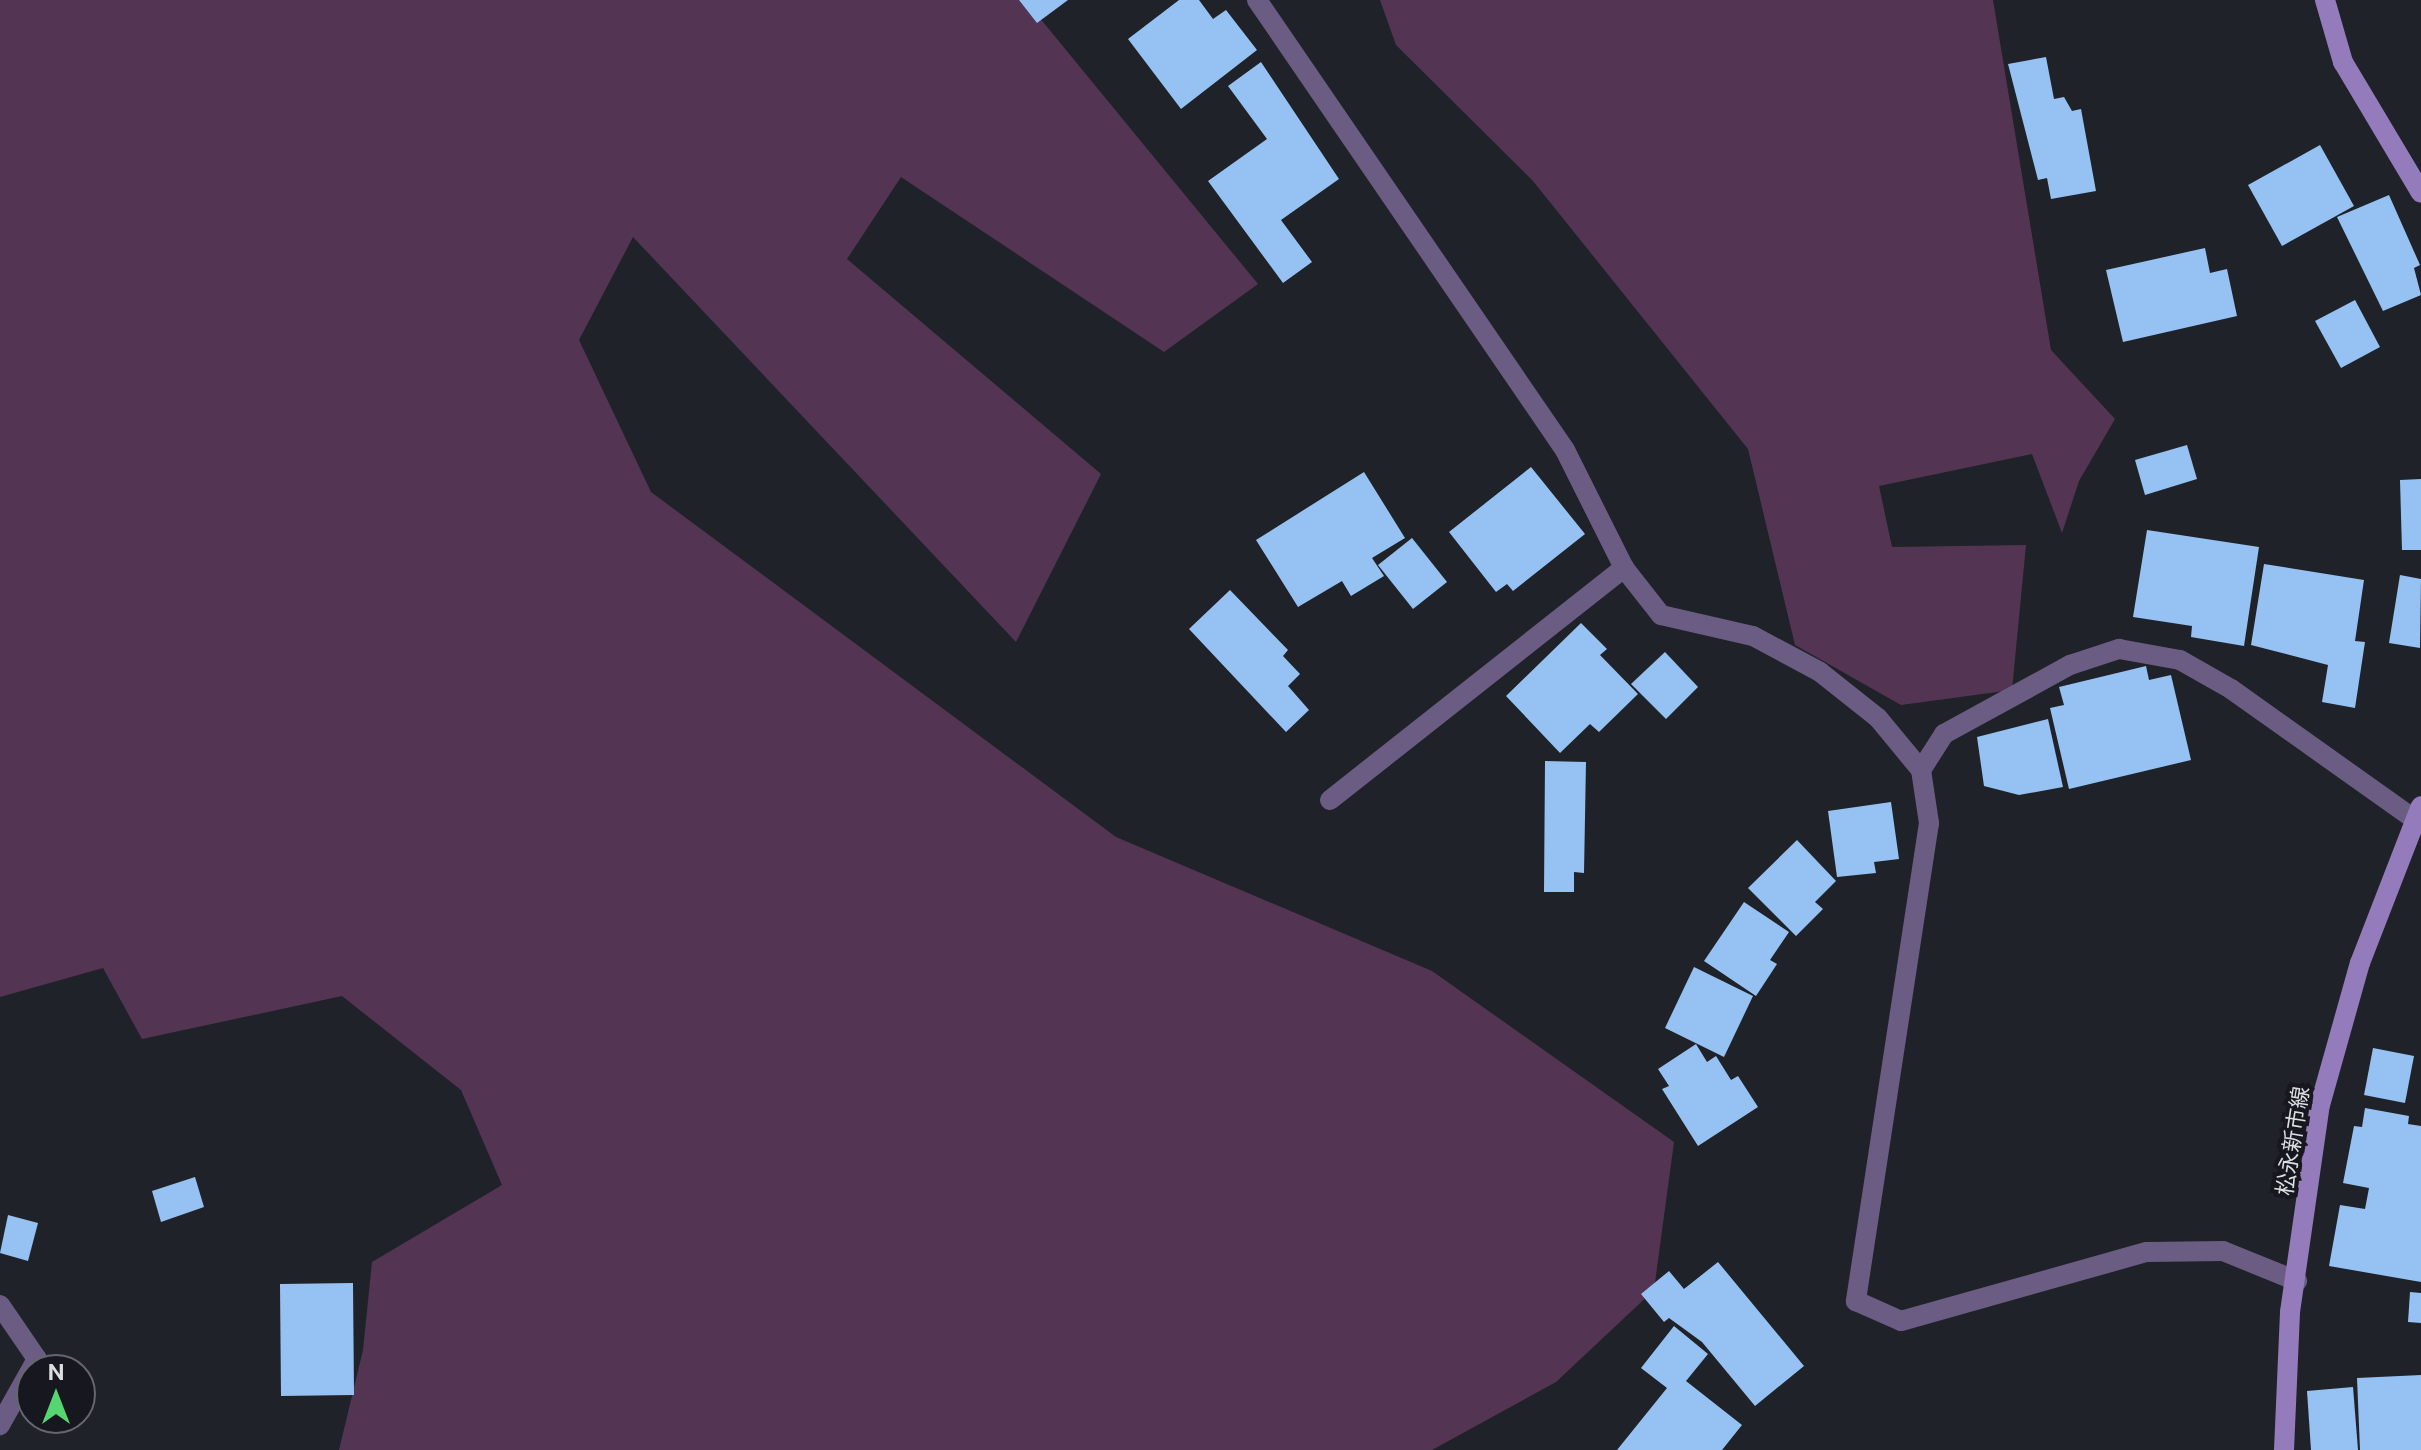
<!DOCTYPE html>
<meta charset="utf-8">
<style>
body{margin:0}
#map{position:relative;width:2421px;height:1450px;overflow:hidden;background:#202229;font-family:"Public Sans","Noto Sans JP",sans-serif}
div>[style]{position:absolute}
.green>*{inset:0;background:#533453}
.building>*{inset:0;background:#95c2f2}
.minor>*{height:20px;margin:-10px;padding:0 10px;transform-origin:10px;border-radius:10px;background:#6b5c84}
.secondary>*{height:20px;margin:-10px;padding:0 10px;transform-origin:10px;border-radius:10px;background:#947cbc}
span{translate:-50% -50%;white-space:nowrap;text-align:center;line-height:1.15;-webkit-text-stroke:8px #17181f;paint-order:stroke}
.street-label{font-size:22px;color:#dbdde1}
.north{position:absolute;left:16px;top:1354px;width:80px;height:80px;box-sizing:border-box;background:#17181f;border:2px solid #65676d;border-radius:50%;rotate:0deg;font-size:22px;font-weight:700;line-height:32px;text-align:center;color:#dbdde1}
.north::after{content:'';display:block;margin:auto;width:28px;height:36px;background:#55d671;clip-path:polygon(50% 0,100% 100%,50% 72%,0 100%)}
</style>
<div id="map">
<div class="green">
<i style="clip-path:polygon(0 0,1025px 0,1258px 284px,1164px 352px,901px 177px,847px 259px,1101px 474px,1016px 642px,633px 237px,579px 340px,651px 492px,1116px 837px,1432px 971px,1674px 1142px,1654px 1290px,1556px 1382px,1432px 1450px,339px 1450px,363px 1350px,372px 1262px,502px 1185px,461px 1090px,342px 996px,142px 1039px,103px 968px,0 997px)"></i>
<i style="clip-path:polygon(1380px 0,1993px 0,2051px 350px,2115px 419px,2079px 481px,2062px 533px,2032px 454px,1879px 486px,1892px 547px,2026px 545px,2012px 690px,1901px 705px,1795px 645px,1748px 449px,1533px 181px,1396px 45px)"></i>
</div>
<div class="building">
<i style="clip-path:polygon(1019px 0,1068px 0,1037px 23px)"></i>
<i style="clip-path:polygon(1179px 0,1199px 0,1213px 19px,1226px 10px,1257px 50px,1181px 109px,1128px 39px)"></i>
<i style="clip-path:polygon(2046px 57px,2054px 99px,2064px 97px,2072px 111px,2081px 109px,2096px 191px,2051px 199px,2047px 178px,2038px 180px,2008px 64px)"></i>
<i style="clip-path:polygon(1261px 62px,1339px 179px,1281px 220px,1312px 262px,1283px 283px,1208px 181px,1267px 139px,1228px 86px)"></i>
<i style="clip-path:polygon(2320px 145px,2354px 206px,2282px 246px,2248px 185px)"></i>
<i style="clip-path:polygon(2389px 195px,2420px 265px,2414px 268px,2421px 295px,2383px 311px,2337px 217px)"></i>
<i style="clip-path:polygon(2205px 248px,2210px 273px,2227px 269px,2237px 316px,2123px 342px,2106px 270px)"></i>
<i style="clip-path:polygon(2355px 300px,2380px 347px,2341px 368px,2315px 321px)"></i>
<i style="clip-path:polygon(2187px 445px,2197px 479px,2145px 495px,2135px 460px)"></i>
<i style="clip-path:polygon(1531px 467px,1585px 534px,1513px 591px,1507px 584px,1496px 592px,1449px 532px)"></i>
<i style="clip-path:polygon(1364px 472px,1405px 538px,1372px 558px,1384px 576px,1351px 596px,1342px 581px,1298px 607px,1256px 540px)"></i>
<i style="clip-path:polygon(2421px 479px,2421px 550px,2402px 550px,2400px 480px)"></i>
<i style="clip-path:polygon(2147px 530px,2259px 547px,2244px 646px,2191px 637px,2192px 626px,2133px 617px)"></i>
<i style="clip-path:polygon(1412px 538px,1447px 582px,1413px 609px,1378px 565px)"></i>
<i style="clip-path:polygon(2264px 564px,2364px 580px,2355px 641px,2365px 642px,2355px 708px,2322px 702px,2328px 665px,2251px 645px)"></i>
<i style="clip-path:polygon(2400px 575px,2421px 579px,2420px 648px,2389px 643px)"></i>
<i style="clip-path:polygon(1230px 590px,1288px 650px,1283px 656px,1300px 674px,1288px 686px,1309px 710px,1286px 732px,1189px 629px)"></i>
<i style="clip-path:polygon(1581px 623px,1607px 649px,1600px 655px,1638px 694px,1599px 732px,1590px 724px,1560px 753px,1506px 696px)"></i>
<i style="clip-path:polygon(1665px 652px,1698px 687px,1666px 719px,1631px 684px)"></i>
<i style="clip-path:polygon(2146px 666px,2149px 680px,2171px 675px,2191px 760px,2069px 789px,2050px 708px,2064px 705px,2059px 687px)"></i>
<i style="clip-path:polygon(2048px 719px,2063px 787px,2019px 795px,1984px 786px,1977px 737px)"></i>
<i style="clip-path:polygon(1545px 761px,1586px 762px,1584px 873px,1574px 872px,1574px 892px,1544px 892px)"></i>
<i style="clip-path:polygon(1891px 802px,1899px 859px,1874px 862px,1876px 873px,1837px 877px,1828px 811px)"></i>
<i style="clip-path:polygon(1797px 840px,1836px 881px,1815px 902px,1823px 909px,1796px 936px,1748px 888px)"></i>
<i style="clip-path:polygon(1744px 902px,1789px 932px,1770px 960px,1777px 964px,1756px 996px,1704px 961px)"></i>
<i style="clip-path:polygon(1694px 967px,1753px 996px,1724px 1057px,1665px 1028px)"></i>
<i style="clip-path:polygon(1696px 1044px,1707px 1062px,1716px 1056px,1731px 1080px,1738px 1076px,1758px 1107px,1698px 1146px,1662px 1089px,1669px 1086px,1658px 1069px)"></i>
<i style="clip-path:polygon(2373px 1048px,2414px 1056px,2405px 1103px,2364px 1095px)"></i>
<i style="clip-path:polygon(2365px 1108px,2409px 1116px,2408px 1124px,2421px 1126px,2421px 1282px,2329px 1266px,2340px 1205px,2365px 1209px,2369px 1188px,2343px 1183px,2354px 1126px,2362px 1127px)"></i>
<i style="clip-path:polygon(195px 1177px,204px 1207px,161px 1222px,152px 1191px)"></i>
<i style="clip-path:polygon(8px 1215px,38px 1223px,28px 1261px,0 1253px)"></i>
<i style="clip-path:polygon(1718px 1262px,1804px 1366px,1755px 1406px,1702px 1342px,1669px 1318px,1664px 1322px,1641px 1294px,1669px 1271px,1684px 1289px)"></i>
<i style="clip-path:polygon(353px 1283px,354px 1395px,281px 1396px,280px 1284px)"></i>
<i style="clip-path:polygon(2410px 1292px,2421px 1293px,2421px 1323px,2408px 1322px)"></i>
<i style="clip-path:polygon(1674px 1326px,1708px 1354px,1686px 1381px,1742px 1425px,1722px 1450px,1617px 1450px,1667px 1388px,1641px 1368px)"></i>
<i style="clip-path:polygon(2421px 1375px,2421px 1450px,2360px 1450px,2357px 1378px)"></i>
<i style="clip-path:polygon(2353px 1387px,2358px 1450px,2311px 1450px,2307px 1391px)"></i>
</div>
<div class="minor">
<i style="left:1257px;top:0;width:545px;rotate:55.61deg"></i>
<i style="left:1565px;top:450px;width:132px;rotate:63.4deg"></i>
<i style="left:1624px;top:568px;width:60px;rotate:51.8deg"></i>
<i style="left:1661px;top:615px;width:94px;rotate:12.9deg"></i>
<i style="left:1753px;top:636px;width:76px;rotate:28.2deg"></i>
<i style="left:1820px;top:672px;width:74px;rotate:38.4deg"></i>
<i style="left:1878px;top:718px;width:67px;rotate:50.4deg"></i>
<i style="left:1921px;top:770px;width:54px;rotate:81.4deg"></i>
<i style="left:1929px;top:823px;width:484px;rotate:98.7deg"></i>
<i style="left:1856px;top:1301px;width:49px;rotate:24deg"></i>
<i style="left:1901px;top:1321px;width:255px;rotate:-15.7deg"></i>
<i style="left:2147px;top:1252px;width:76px;rotate:-0.8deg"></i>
<i style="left:2223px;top:1251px;width:80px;rotate:22.1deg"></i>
<i style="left:1921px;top:770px;width:43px;rotate:-57.4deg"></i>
<i style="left:1944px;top:734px;width:144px;rotate:-28.7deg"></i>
<i style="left:2070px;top:665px;width:52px;rotate:-18.1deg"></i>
<i style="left:2119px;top:649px;width:62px;rotate:10.2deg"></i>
<i style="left:2180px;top:660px;width:59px;rotate:29.6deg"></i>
<i style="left:2231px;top:689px;width:233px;rotate:35.4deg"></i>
<i style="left:1330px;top:800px;width:375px;rotate:-38.3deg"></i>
<i style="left:0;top:1305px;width:65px;rotate:55.6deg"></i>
<i style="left:37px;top:1359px;width:76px;rotate:119.3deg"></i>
</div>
<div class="secondary">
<i style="left:2325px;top:0;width:65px;rotate:73.8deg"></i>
<i style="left:2343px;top:62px;width:152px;rotate:59.2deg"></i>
<i style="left:2284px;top:1450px;width:138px;rotate:-87.5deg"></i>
<i style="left:2290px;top:1312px;width:209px;rotate:-81.8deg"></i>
<i style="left:2320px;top:1105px;width:148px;rotate:-74.3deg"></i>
<i style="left:2360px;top:963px;width:168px;rotate:-68.8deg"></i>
</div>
<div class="street-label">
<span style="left:2293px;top:1141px;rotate:-81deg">松永新市線</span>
</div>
<div class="north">N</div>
</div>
